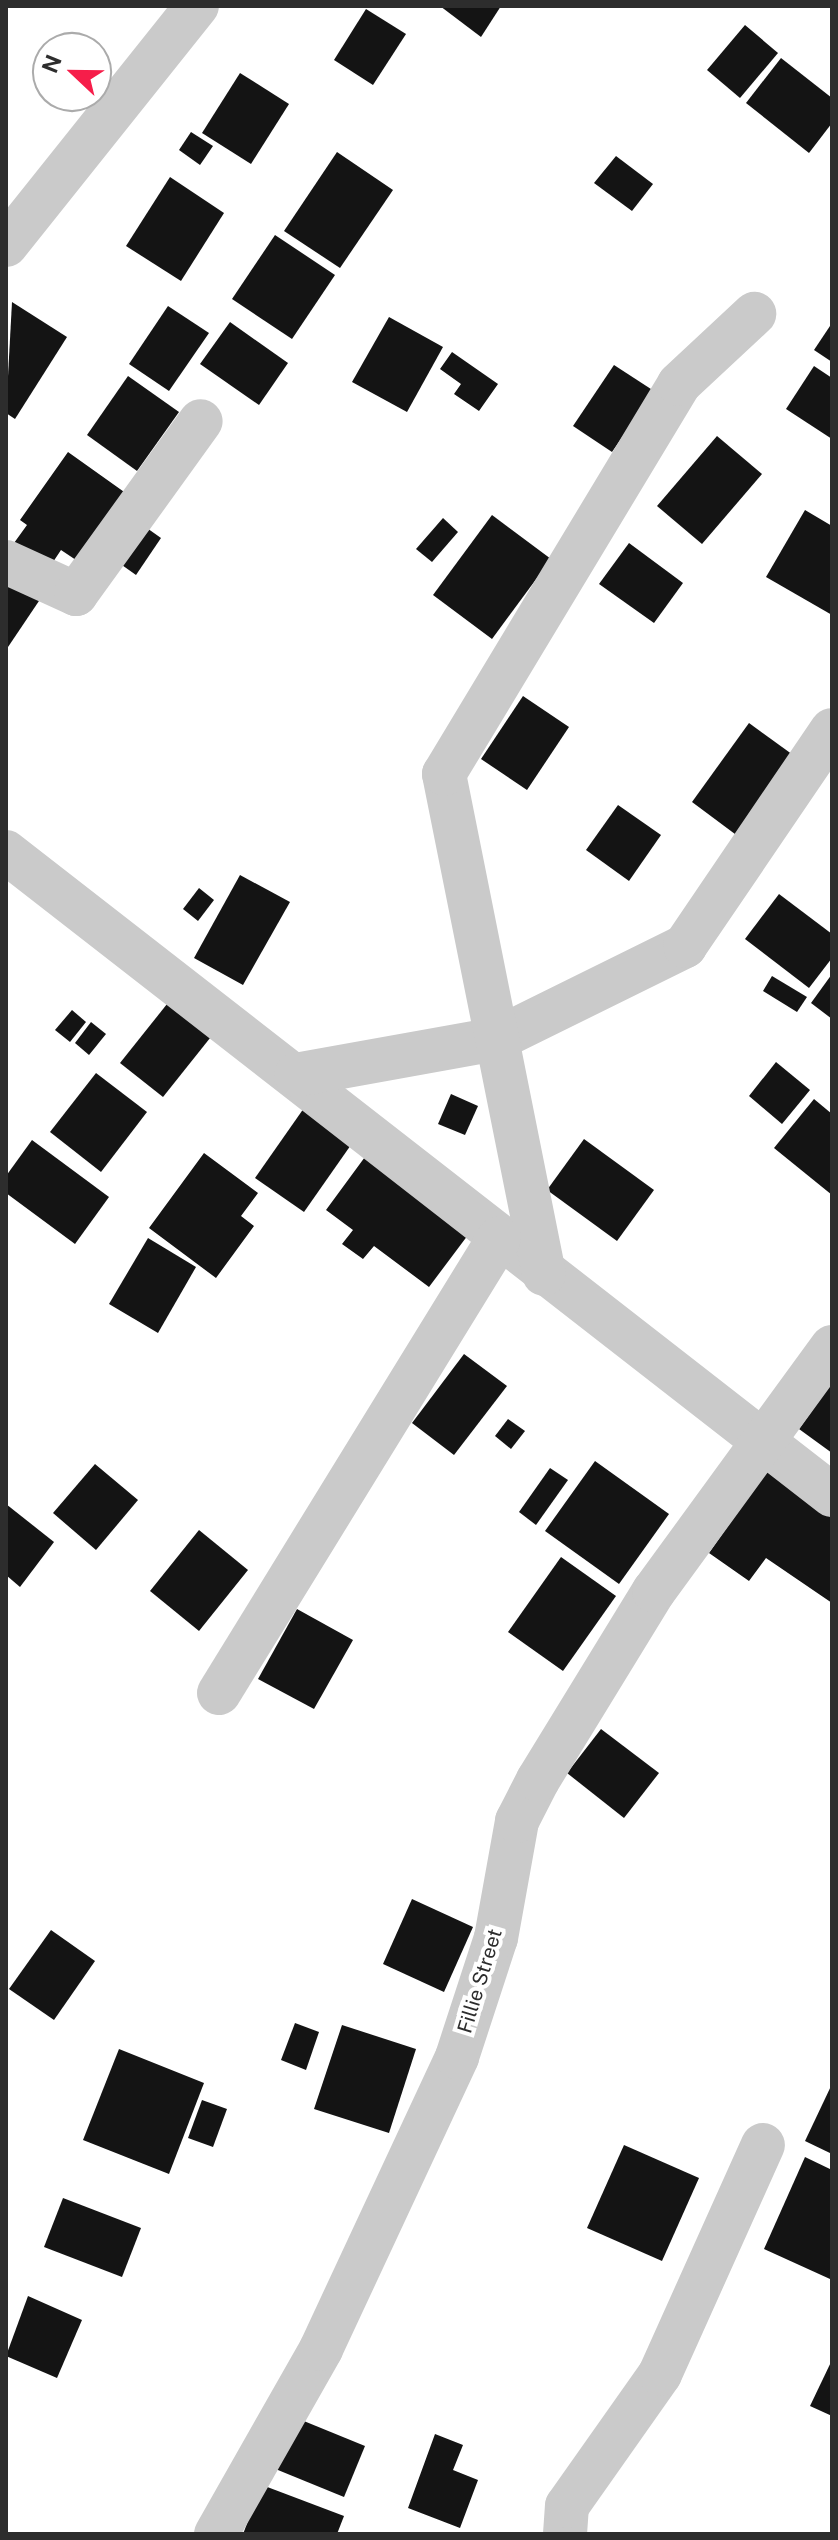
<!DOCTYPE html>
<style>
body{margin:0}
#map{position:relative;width:838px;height:2540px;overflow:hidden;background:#fff;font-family:"Public Sans",sans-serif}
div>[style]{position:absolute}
.building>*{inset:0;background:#141414}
.street>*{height:44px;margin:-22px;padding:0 22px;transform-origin:22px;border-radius:22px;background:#cacaca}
span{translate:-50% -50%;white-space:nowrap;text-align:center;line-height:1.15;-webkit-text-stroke:8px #fff;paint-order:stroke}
.street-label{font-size:20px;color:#2d2d2d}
.frame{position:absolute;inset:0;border:8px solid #2d2d2d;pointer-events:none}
.north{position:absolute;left:32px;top:32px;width:80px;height:80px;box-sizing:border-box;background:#fff;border:2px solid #ababab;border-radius:50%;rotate:292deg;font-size:22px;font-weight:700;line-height:32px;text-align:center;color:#2d2d2d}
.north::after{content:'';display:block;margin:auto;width:28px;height:36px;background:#f61e4a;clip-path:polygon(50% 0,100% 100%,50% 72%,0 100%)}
</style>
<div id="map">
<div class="building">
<i style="clip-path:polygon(440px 6px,501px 6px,481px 37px)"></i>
<i style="clip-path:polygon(366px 9px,406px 34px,373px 85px,334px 60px)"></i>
<i style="clip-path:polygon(745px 25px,778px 53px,740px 98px,707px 70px)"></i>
<i style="clip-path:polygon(781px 58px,832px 98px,832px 123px,809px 153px,746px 103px)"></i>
<i style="clip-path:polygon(240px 73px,289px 104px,251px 164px,202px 133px)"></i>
<i style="clip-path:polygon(191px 132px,213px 146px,200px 165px,179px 150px)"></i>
<i style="clip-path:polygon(337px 152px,393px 190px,340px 268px,284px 231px)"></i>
<i style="clip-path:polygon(616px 156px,653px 184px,632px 211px,594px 183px)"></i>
<i style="clip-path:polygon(170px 177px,224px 213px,181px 281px,126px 246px)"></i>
<i style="clip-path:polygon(275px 235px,335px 275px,292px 339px,232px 299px)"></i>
<i style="clip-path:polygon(12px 302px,67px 337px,15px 419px,6px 413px)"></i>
<i style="clip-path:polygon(168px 306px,209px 333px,169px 391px,129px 364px)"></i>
<i style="clip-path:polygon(389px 317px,443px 347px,407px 412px,352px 382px)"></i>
<i style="clip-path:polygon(230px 322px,288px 363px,259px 405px,200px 364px)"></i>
<i style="clip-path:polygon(832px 323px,832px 362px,814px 350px)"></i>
<i style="clip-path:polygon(452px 352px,498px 384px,479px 411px,454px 394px,461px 384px,440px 369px)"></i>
<i style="clip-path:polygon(614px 365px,654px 391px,612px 452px,573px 426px)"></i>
<i style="clip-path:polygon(814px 366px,832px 378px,832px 439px,786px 409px)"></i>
<i style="clip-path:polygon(128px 376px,179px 412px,137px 471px,87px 435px)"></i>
<i style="clip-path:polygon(717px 436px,762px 474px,702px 544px,657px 506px)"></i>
<i style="clip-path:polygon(68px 452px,127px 494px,79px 562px,61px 550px,49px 568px,14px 543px,27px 525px,20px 520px)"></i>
<i style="clip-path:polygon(805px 510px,832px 526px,832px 615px,766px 577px)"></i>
<i style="clip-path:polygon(492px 515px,551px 559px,492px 639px,433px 595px)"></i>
<i style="clip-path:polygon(443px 518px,458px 532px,432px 562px,416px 549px)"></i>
<i style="clip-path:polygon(137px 521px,161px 538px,136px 575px,112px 558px)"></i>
<i style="clip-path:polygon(629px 543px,683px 583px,654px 623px,599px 584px)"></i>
<i style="clip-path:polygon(6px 571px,43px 595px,6px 650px)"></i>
<i style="clip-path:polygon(523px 696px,569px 727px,527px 790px,481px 759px)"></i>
<i style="clip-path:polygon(749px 723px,800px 760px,743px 840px,692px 802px)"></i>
<i style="clip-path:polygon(618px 805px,661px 835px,629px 881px,586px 850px)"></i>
<i style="clip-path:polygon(240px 875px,290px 902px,243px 985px,194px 958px)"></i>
<i style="clip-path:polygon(199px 888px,214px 900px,198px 921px,183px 909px)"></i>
<i style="clip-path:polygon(779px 894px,832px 934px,832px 958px,809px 988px,745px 939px)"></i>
<i style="clip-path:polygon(832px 974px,832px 1019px,811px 1003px)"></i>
<i style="clip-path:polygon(772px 976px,807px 997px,797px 1012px,763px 991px)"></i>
<i style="clip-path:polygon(179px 989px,222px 1023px,163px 1097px,120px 1063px)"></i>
<i style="clip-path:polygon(72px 1010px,86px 1022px,70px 1042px,55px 1030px)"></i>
<i style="clip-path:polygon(91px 1022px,106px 1034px,89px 1055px,75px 1043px)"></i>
<i style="clip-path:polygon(776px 1062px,810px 1090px,782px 1124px,749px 1096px)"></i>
<i style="clip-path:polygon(96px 1073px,147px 1112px,101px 1172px,50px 1132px)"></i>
<i style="clip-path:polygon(451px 1094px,478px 1106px,465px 1135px,438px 1124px)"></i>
<i style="clip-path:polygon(814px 1099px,832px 1114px,832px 1195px,774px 1148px)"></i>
<i style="clip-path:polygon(304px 1108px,353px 1142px,304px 1212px,255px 1178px)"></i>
<i style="clip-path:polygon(584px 1139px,654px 1190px,617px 1241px,547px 1190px)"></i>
<i style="clip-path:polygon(32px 1140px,109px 1197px,75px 1244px,6px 1193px,6px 1176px)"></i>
<i style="clip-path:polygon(373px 1146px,477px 1223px,429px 1287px,374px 1246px,363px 1259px,342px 1244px,353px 1230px,326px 1210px)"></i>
<i style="clip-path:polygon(204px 1153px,258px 1193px,241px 1216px,254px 1226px,216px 1278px,149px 1228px)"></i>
<i style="clip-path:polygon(148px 1238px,196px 1267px,158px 1333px,109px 1304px)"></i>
<i style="clip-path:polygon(464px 1354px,507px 1386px,454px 1455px,412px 1423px)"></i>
<i style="clip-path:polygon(832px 1382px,832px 1453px,799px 1429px)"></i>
<i style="clip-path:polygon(508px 1419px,525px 1431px,511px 1449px,495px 1436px)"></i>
<i style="clip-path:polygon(595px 1461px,669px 1514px,619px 1584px,545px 1531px)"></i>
<i style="clip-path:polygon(95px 1464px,138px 1500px,96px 1550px,53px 1513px)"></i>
<i style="clip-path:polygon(550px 1468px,568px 1480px,536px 1525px,519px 1512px)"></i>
<i style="clip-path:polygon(766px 1471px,832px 1518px,832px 1603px,766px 1558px,749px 1581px,709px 1553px)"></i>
<i style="clip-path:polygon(6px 1504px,54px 1542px,20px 1587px,6px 1575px)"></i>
<i style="clip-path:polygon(199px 1530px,248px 1570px,199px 1631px,150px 1591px)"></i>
<i style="clip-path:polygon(561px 1557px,616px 1596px,563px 1671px,508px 1632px)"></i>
<i style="clip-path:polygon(297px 1609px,353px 1640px,314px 1709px,258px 1679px)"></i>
<i style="clip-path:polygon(601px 1729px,659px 1773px,624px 1818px,567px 1773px)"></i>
<i style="clip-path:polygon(412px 1899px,473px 1927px,444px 1992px,383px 1964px)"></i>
<i style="clip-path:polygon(51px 1930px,95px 1961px,54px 2020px,9px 1989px)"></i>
<i style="clip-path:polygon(295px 2023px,319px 2032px,306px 2070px,281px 2060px)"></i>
<i style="clip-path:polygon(342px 2025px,416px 2049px,389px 2133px,314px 2109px)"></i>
<i style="clip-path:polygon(119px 2049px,204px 2083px,169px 2174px,83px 2140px)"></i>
<i style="clip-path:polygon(832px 2084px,832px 2154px,805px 2141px)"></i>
<i style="clip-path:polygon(202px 2100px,227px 2109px,213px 2147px,188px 2138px)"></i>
<i style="clip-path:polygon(624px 2145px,699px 2178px,662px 2261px,587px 2228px)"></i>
<i style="clip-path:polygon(805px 2157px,832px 2170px,830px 2279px,764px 2249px)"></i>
<i style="clip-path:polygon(63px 2198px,141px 2228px,122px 2277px,44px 2247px)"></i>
<i style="clip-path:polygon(28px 2296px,82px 2320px,57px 2378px,6px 2356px)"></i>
<i style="clip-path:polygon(832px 2360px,832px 2416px,810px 2406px)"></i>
<i style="clip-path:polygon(294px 2417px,365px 2446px,344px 2497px,273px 2468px)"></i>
<i style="clip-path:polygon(435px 2434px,463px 2445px,453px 2470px,478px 2480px,460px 2528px,408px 2508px)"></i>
<i style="clip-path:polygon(262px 2485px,344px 2516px,337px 2534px,243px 2534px)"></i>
</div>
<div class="street">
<i style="left:6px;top:245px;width:306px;rotate:-51.4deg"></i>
<i style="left:6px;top:562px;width:77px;rotate:24.6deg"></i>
<i style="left:76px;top:594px;width:213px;rotate:-54.2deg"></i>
<i style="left:6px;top:852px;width:1047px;rotate:37.9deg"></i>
<i style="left:296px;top:1075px;width:204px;rotate:-10.2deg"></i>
<i style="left:497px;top:1039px;width:210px;rotate:-26.3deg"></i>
<i style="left:685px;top:946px;width:261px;rotate:-55.8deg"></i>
<i style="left:544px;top:1274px;width:510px;rotate:-101.31deg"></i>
<i style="left:444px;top:774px;width:455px;rotate:-58.9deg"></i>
<i style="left:679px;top:384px;width:103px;rotate:-43deg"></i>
<i style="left:219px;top:1693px;width:534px;rotate:-58.39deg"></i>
<i style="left:216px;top:2534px;width:213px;rotate:-60.4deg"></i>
<i style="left:321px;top:2349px;width:322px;rotate:-65deg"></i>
<i style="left:457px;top:2057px;width:125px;rotate:-71.9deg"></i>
<i style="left:496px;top:1938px;width:119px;rotate:-79.8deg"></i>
<i style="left:517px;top:1821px;width:46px;rotate:-62.9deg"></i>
<i style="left:538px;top:1780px;width:222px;rotate:-58.5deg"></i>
<i style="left:654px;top:1591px;width:302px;rotate:-53.9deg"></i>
<i style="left:565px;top:2534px;width:28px;rotate:-86deg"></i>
<i style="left:567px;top:2506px;width:161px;rotate:-54.8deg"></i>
<i style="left:660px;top:2374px;width:251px;rotate:-65.8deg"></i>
</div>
<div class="street-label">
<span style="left:480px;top:1981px;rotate:-73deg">Fillie Street</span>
</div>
<div class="frame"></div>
<div class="north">N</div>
</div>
